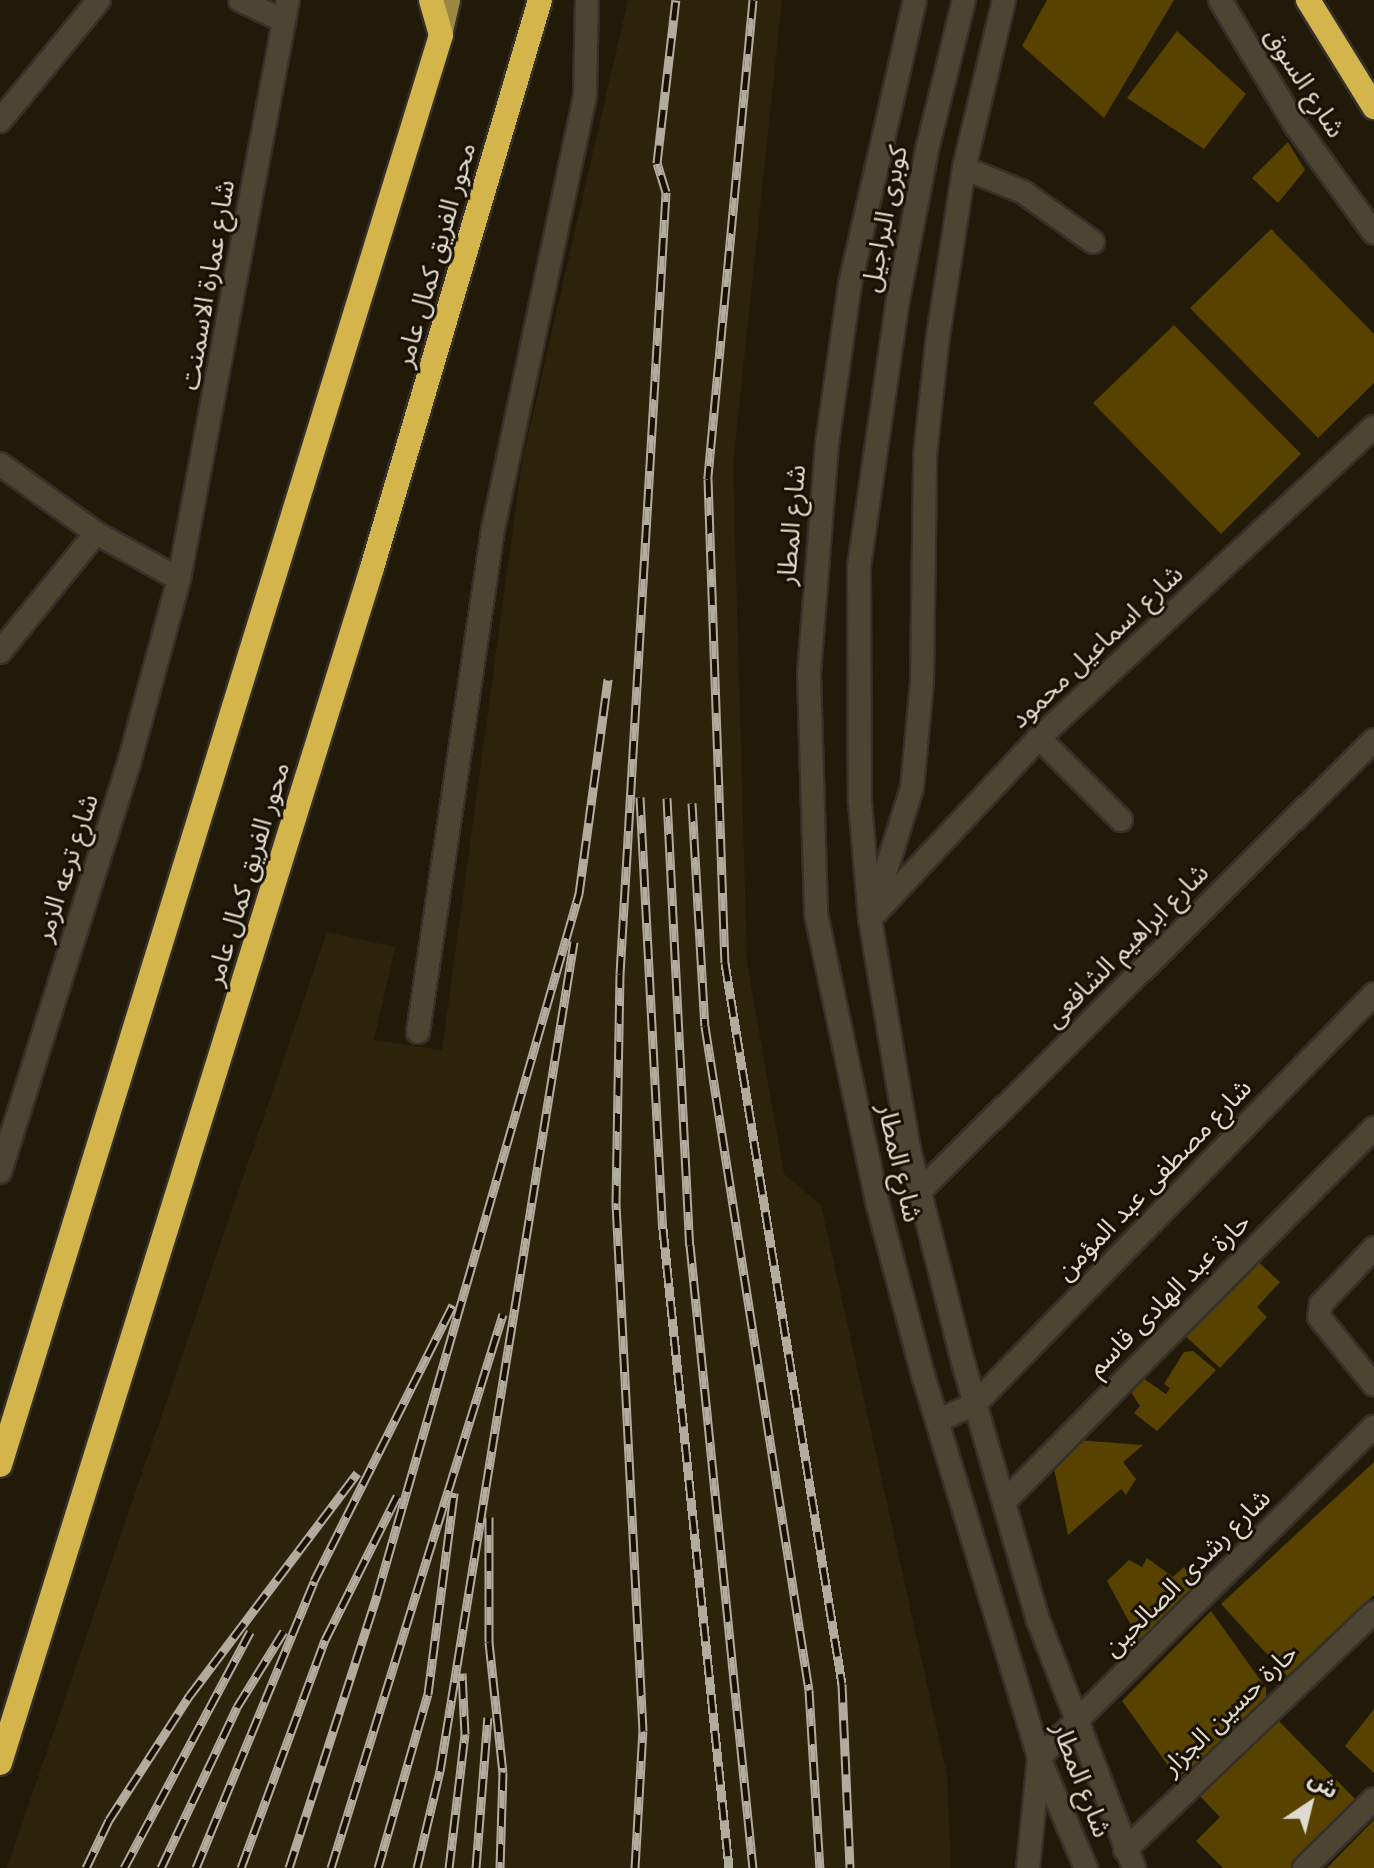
<!DOCTYPE html>
<meta charset="utf-8">
<style>
body{margin:0}
#map{position:relative;width:1374px;height:1868px;overflow:hidden;background:#221a09;font-family:"Space Grotesk","Noto Sans Arabic",sans-serif}
div>[style]{position:absolute}
.built>*{inset:0;background:#2d230a}
.building>*{inset:0;background:#574200}
.roads{filter:drop-shadow(2px 0 #36302a) drop-shadow(-2px 0 #36302a) drop-shadow(0 2px #36302a) drop-shadow(0 -2px #36302a)}
.service>*{height:22px;margin:-11px;padding:0 11px;transform-origin:11px;border-radius:11px;background:#4d4532}
.minor>*{height:22px;margin:-11px;padding:0 11px;transform-origin:11px;border-radius:11px;background:#4d4532}
.tertiary>*{height:22px;margin:-11px;padding:0 11px;transform-origin:11px;border-radius:11px;background:#4d4532}
.primary>*{height:22px;margin:-11px;padding:0 11px;transform-origin:11px;border-radius:11px;background:#9d8841}
.motorway>*{height:24px;margin:-12px;padding:0 12px;transform-origin:12px;border-radius:12px;background:#d3b54b}
.rail>*{height:9px;margin-top:-4.5px;transform-origin:0;background:repeating-linear-gradient(90deg,#181102 0 18px,#b2ac9f 0 36px);box-sizing:border-box;border-block:2px solid #b2ac9f}
span{translate:-50% -50%;white-space:nowrap;text-align:center;line-height:1.15;-webkit-text-stroke:6px #181102;paint-order:stroke}
.street-label{font-size:26px;color:#e0dbd0}
.north{position:absolute;left:1270px;top:1764px;width:80px;height:80px;-webkit-text-stroke:6px #181102;paint-order:stroke;rotate:35deg;font-size:22px;font-weight:700;line-height:32px;text-align:center;color:#e0dbd0}
.north::after{content:'';display:block;margin:auto;width:28px;height:36px;background:#e0dbd0;clip-path:polygon(50% 0,100% 100%,50% 72%,0 100%)}
</style>
<div id="map">
<div class="built">
<i style="clip-path:polygon(628px 0,782px 0,733px 464px,747px 963px,784px 1174px,821px 1205px,947px 1775px,951px 1868px,7px 1868px,327px 932px,395px 947px,374px 1040px,442px 1050px,522px 462px)"></i>
</div>
<div class="building">
<i style="clip-path:polygon(1047px 0,1174px 0,1104px 118px,1022px 46px)"></i>
<i style="clip-path:polygon(1177px 31px,1246px 94px,1204px 149px,1127px 98px)"></i>
<i style="clip-path:polygon(1288px 142px,1305px 170px,1278px 203px,1252px 178px)"></i>
<i style="clip-path:polygon(1271px 229px,1374px 334px,1374px 383px,1318px 438px,1190px 308px)"></i>
<i style="clip-path:polygon(1174px 325px,1301px 454px,1221px 534px,1093px 403px)"></i>
<i style="clip-path:polygon(1252px 1256px,1280px 1282px,1257px 1307px,1267px 1317px,1220px 1368px,1181px 1332px)"></i>
<i style="clip-path:polygon(1172px 1340px,1176px 1344px,1144px 1379px,1166px 1394px,1170px 1388px,1164px 1384px,1184px 1352px,1193px 1351px,1216px 1370px,1157px 1431px,1134px 1413px,1140px 1406px,1127px 1386px)"></i>
<i style="clip-path:polygon(1077px 1440px,1143px 1445px,1123px 1462px,1136px 1479px,1126px 1495px,1121px 1489px,1068px 1535px,1053px 1464px)"></i>
<i style="clip-path:polygon(1374px 1462px,1374px 1595px,1287px 1676px,1221px 1604px)"></i>
<i style="clip-path:polygon(1147px 1558px,1173px 1577px,1184px 1567px,1200px 1590px,1139px 1640px,1107px 1581px,1129px 1560px,1142px 1567px)"></i>
<i style="clip-path:polygon(1211px 1611px,1266px 1688px,1266px 1710px,1177px 1778px,1122px 1701px)"></i>
<i style="clip-path:polygon(1374px 1709px,1374px 1773px,1345px 1746px)"></i>
<i style="clip-path:polygon(1275px 1717px,1358px 1802px,1291px 1868px,1223px 1868px,1196px 1841px,1220px 1817px,1197px 1793px)"></i>
<i style="clip-path:polygon(1374px 1820px,1374px 1868px,1327px 1868px,1369px 1825px)"></i>
</div>
<div class="roads">
<div class="service">
<i style="left:964px;top:168px;width:64px;rotate:22.1deg"></i>
<i style="left:1023px;top:192px;width:86px;rotate:35.5deg"></i>
<i style="left:418px;top:1032px;width:509px;rotate:-81.52deg"></i>
<i style="left:493px;top:529px;width:444px;rotate:-78deg"></i>
<i style="left:585px;top:95px;width:95px;rotate:-88.8deg"></i>
<i style="left:1028px;top:1868px;width:111px;rotate:-84.3deg"></i>
</div>
<div class="minor">
<i style="left:240px;top:0;width:49px;rotate:25.5deg"></i>
<i style="left:1220px;top:0;width:147px;rotate:58.9deg"></i>
<i style="left:1296px;top:126px;width:132px;rotate:53.9deg"></i>
<i style="left:0;top:121px;width:156px;rotate:-50.7deg"></i>
<i style="left:0;top:464px;width:118px;rotate:35.7deg"></i>
<i style="left:96px;top:533px;width:95px;rotate:29deg"></i>
<i style="left:0;top:652px;width:153px;rotate:-51.1deg"></i>
<i style="left:1039px;top:738px;width:116px;rotate:45deg"></i>
<i style="left:870px;top:919px;width:248px;rotate:-47deg"></i>
<i style="left:1039px;top:738px;width:457px;rotate:-42.9deg"></i>
<i style="left:919px;top:1192px;width:641px;rotate:-44.81deg"></i>
<i style="left:1374px;top:1248px;width:77px;rotate:133.4deg"></i>
<i style="left:1321px;top:1304px;width:13px;rotate:99deg"></i>
<i style="left:1319px;top:1317px;width:87px;rotate:51deg"></i>
<i style="left:975px;top:1404px;width:572px;rotate:-45.78deg"></i>
<i style="left:1005px;top:1501px;width:525px;rotate:-45.31deg"></i>
<i style="left:1039px;top:1758px;width:471px;rotate:-44.7deg"></i>
<i style="left:1125px;top:1850px;width:344px;rotate:-43.7deg"></i>
<i style="left:1304px;top:1868px;width:98px;rotate:-44.6deg"></i>
</div>
<div class="tertiary">
<i style="left:915px;top:0;width:291px;rotate:102.9deg"></i>
<i style="left:850px;top:284px;width:162px;rotate:98.2deg"></i>
<i style="left:827px;top:444px;width:231px;rotate:94.5deg"></i>
<i style="left:809px;top:674px;width:240px;rotate:88.3deg"></i>
<i style="left:816px;top:914px;width:298px;rotate:78deg"></i>
<i style="left:878px;top:1205px;width:176px;rotate:75.2deg"></i>
<i style="left:923px;top:1375px;width:400px;rotate:73.1deg"></i>
<i style="left:1039px;top:1758px;width:120px;rotate:66.9deg"></i>
<i style="left:964px;top:0;width:149px;rotate:103.9deg"></i>
<i style="left:928px;top:145px;width:157px;rotate:101deg"></i>
<i style="left:898px;top:299px;width:270px;rotate:98.3deg"></i>
<i style="left:859px;top:566px;width:236px;rotate:89.8deg"></i>
<i style="left:860px;top:802px;width:117px;rotate:85.1deg"></i>
<i style="left:870px;top:919px;width:233px;rotate:80.4deg"></i>
<i style="left:909px;top:1149px;width:220px;rotate:75.8deg"></i>
<i style="left:963px;top:1362px;width:269px;rotate:73.8deg"></i>
<i style="left:1038px;top:1620px;width:266px;rotate:68.8deg"></i>
<i style="left:873px;top:911px;width:129px;rotate:-72.4deg"></i>
<i style="left:912px;top:788px;width:106px;rotate:-84.6deg"></i>
<i style="left:922px;top:682px;width:226px;rotate:-89.2deg"></i>
<i style="left:925px;top:456px;width:114px;rotate:-83.9deg"></i>
<i style="left:937px;top:343px;width:177px;rotate:-81.2deg"></i>
<i style="left:964px;top:168px;width:173px;rotate:-76.6deg"></i>
<i style="left:0;top:1172px;width:429px;rotate:-72.5deg"></i>
<i style="left:129px;top:763px;width:191px;rotate:-74.8deg"></i>
<i style="left:179px;top:579px;width:589px;rotate:-79.34deg"></i>
<i style="left:937px;top:1421px;width:42px;rotate:-24.1deg"></i>
</div>
<div class="primary">
<i style="left:441px;top:35px;width:36px;rotate:-77deg"></i>
</div>
<div class="motorway">
<i style="left:1308px;top:0;width:126px;rotate:58.3deg"></i>
<i style="left:0;top:1465px;width:1496px;rotate:-72.86deg"></i>
<i style="left:441px;top:35px;width:36px;rotate:-106deg"></i>
<i style="left:0;top:1763px;width:1252px;rotate:-72.71deg"></i>
<i style="left:372px;top:568px;width:592px;rotate:-73.52deg"></i>
</div>
</div>
<div class="rail">
<i style="left:753px;top:0;width:481px;rotate:95.4deg"></i>
<i style="left:708px;top:479px;width:484px;rotate:88deg"></i>
<i style="left:725px;top:963px;width:730px;rotate:80.78deg"></i>
<i style="left:842px;top:1684px;width:184px;rotate:87.5deg"></i>
<i style="left:640px;top:797px;width:433px;rotate:87deg"></i>
<i style="left:663px;top:1229px;width:642px;rotate:84.1deg"></i>
<i style="left:667px;top:798px;width:448px;rotate:87.1deg"></i>
<i style="left:690px;top:1245px;width:626px;rotate:84.23deg"></i>
<i style="left:692px;top:803px;width:223px;rotate:86.7deg"></i>
<i style="left:705px;top:1026px;width:672px;rotate:81.1deg"></i>
<i style="left:809px;top:1690px;width:178px;rotate:86.5deg"></i>
<i style="left:489px;top:1517px;width:125px;rotate:90deg"></i>
<i style="left:489px;top:1642px;width:131px;rotate:83.9deg"></i>
<i style="left:503px;top:1772px;width:96px;rotate:91.8deg"></i>
<i style="left:86px;top:1868px;width:53px;rotate:-64.4deg"></i>
<i style="left:109px;top:1820px;width:149px;rotate:-57.1deg"></i>
<i style="left:190px;top:1695px;width:278px;rotate:-53deg"></i>
<i style="left:124px;top:1868px;width:268px;rotate:-61.9deg"></i>
<i style="left:161px;top:1868px;width:178px;rotate:-64.7deg"></i>
<i style="left:237px;top:1707px;width:89px;rotate:-58.3deg"></i>
<i style="left:196px;top:1868px;width:310px;rotate:-67.6deg"></i>
<i style="left:314px;top:1581px;width:309px;rotate:-63.3deg"></i>
<i style="left:241px;top:1868px;width:243px;rotate:-69.8deg"></i>
<i style="left:325px;top:1640px;width:161px;rotate:-63.4deg"></i>
<i style="left:289px;top:1868px;width:287px;rotate:-72.1deg"></i>
<i style="left:377px;top:1595px;width:730px;rotate:-73.93deg"></i>
<i style="left:579px;top:894px;width:217px;rotate:-82.3deg"></i>
<i style="left:331px;top:1868px;width:580px;rotate:-72.75deg"></i>
<i style="left:378px;top:1868px;width:181px;rotate:-74deg"></i>
<i style="left:428px;top:1694px;width:203px;rotate:-82.6deg"></i>
<i style="left:417px;top:1868px;width:100px;rotate:-76.7deg"></i>
<i style="left:440px;top:1771px;width:840px;rotate:-80.82deg"></i>
<i style="left:449px;top:1868px;width:135px;rotate:-83.2deg"></i>
<i style="left:465px;top:1734px;width:61px;rotate:-92.8deg"></i>
<i style="left:476px;top:1868px;width:151px;rotate:-85.5deg"></i>
<i style="left:635px;top:1868px;width:137px;rotate:-86.7deg"></i>
<i style="left:643px;top:1731px;width:529px;rotate:-92.93deg"></i>
<i style="left:616px;top:1203px;width:229px;rotate:-89deg"></i>
<i style="left:620px;top:974px;width:783px;rotate:-86.63deg"></i>
<i style="left:666px;top:192px;width:30px;rotate:-107deg"></i>
<i style="left:657px;top:163px;width:164px;rotate:-83.4deg"></i>
</div>
<div class="street-label">
<span style="left:1304px;top:83px;rotate:57deg">شارع السوق</span>
<span style="left:885px;top:219px;rotate:-79deg">كوبرى البراجيل</span>
<span style="left:436px;top:255px;rotate:-74deg">محور الفريق كمال عامر</span>
<span style="left:208px;top:285px;rotate:-80deg">شارع عمارة الاسمنت</span>
<span style="left:792px;top:525px;rotate:-85deg">شارع المطار</span>
<span style="left:1097px;top:647px;rotate:-43deg">شارع اسماعيل محمود</span>
<span style="left:67px;top:868px;rotate:-72deg">شارع ترعه الزمر</span>
<span style="left:248px;top:874px;rotate:-73deg">محور الفريق كمال عامر</span>
<span style="left:1127px;top:946px;rotate:-45deg">شارع ابراهيم الشافعى</span>
<span style="left:899px;top:1163px;rotate:77deg">شارع المطار</span>
<span style="left:1154px;top:1180px;rotate:-46deg">شارع مصطفى عبد المؤمن</span>
<span style="left:1169px;top:1295px;rotate:-45deg">حارة عبد الهادى قاسم</span>
<span style="left:1187px;top:1573px;rotate:-45deg">شارع رشدى الصالحين</span>
<span style="left:1230px;top:1710px;rotate:-44deg">حارة حسين الجزار</span>
<span style="left:1081px;top:1780px;rotate:69deg">شارع المطار</span>
</div>
<div class="north">ش</div>
</div>
